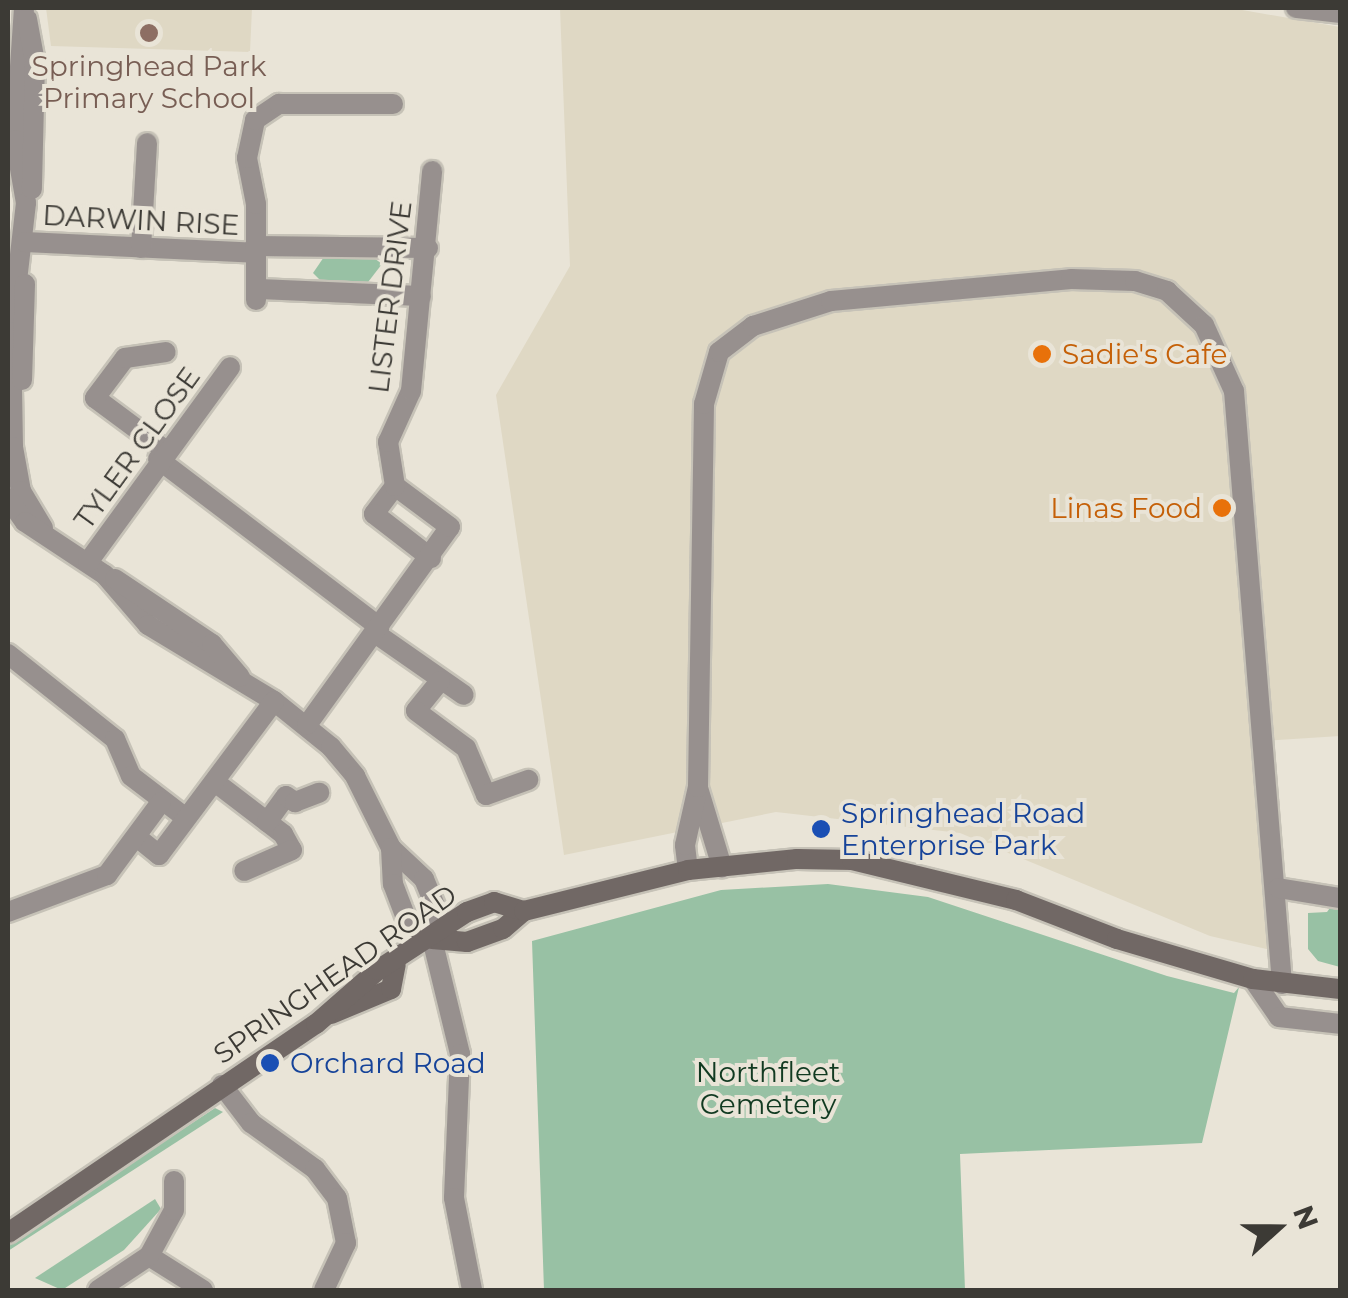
<!DOCTYPE html>
<style>
body{margin:0}
#map{position:relative;width:1348px;height:1298px;overflow:hidden;background:#e9e4d7;font-family:Montserrat,sans-serif}
div>[style]{position:absolute}
[style*='--x']{left:calc(var(--x)*1px);top:calc(var(--y)*1px);width:calc(var(--w)*1px);rotate:calc(var(--a)*1deg)}
.built>*{inset:0;background:#dfd8c4}
.green>*{inset:0;background:#98c1a4}
.roads{filter:drop-shadow(2px 0 #c6c2b7) drop-shadow(-2px 0 #c6c2b7) drop-shadow(0 2px #c6c2b7) drop-shadow(0 -2px #c6c2b7)}
.minor>*{height:20px;margin:-10px;padding:0 10px;transform-origin:10px;border-radius:10px;background:#97908e}
.secondary>*{height:20px;margin:-10px;padding:0 10px;transform-origin:10px;border-radius:10px;background:#716865}
.dots>*{width:28px;height:28px;translate:-50% -50%;box-sizing:border-box;border:5px solid #e9e4d7;border-radius:50%}
span{translate:-50% -50%;white-space:nowrap;text-align:center;line-height:1.15;-webkit-text-stroke:8px #e9e4d7;paint-order:stroke}
.education-label{font-size:28px;color:#785e54}
.street-label{font-size:28px;color:#3c3a35}
.food-label{font-size:28px;color:#c56008}
.left{translate:0 -50%;text-align:left}
.right{translate:-100% -50%;text-align:right}
.transit-label{font-size:28px;color:#164399}
.park-label{font-size:28px;color:#113a21}
.frame{position:absolute;inset:0;border:10px solid #3c3a35;pointer-events:none}
.north{position:absolute;left:1228px;top:1178px;width:100px;height:100px;-webkit-text-stroke:8px #e9e4d7;paint-order:stroke;rotate:69deg;font-size:28px;font-weight:700;line-height:40px;text-align:center;color:#3c3a35}
.north::after{content:'';display:block;margin:auto;width:35px;height:45px;background:#3c3a35;clip-path:polygon(50% 0,100% 100%,50% 72%,0 100%)}
</style>
<div id="map">
<div class="built">
<i style="clip-path:polygon(46px 8px,252px 8px,250px 52px,51px 46px)"></i>
<i style="clip-path:polygon(560px 8px,1231px 8px,1340px 27px,1340px 736px,1263px 741px,1292px 955px,1210px 936px,960px 833px,776px 812px,564px 855px,496px 395px,570px 266px)"></i>
</div>
<div class="green">
<i style="clip-path:polygon(326px 254px,370px 255px,382px 264px,365px 286px,325px 285px,313px 273px)"></i>
<i style="clip-path:polygon(828px 884px,928px 897px,1167px 976px,1234px 993px,1239px 987px,1202px 1143px,960px 1154px,965px 1290px,544px 1290px,532px 941px,721px 890px)"></i>
<i style="clip-path:polygon(1332px 905px,1340px 909px,1340px 967px,1318px 961px,1308px 949px,1308px 913px,1327px 912px)"></i>
<i style="clip-path:polygon(215px 1108px,223px 1112px,8px 1251px,8px 1244px)"></i>
<i style="clip-path:polygon(155px 1199px,161px 1209px,124px 1250px,62px 1290px,35px 1278px)"></i>
</div>
<div class="roads">
<div class="minor">
<i style="--x:24;--y:8;--w:132;--a:93.9"></i>
<i style="--x:15;--y:140;--w:64;--a:80.1"></i>
<i style="--x:26;--y:203;--w:130;--a:96.6"></i>
<i style="--x:11;--y:332;--w:115;--a:89"></i>
<i style="--x:13;--y:447;--w:45;--a:79.7"></i>
<i style="--x:21;--y:491;--w:43;--a:59.3"></i>
<i style="--x:1296;--y:8;--w:44;--a:6.5"></i>
<i style="--x:27;--y:19;--w:44;--a:79.5"></i>
<i style="--x:35;--y:62;--w:127;--a:91.4"></i>
<i style="--x:25;--y:242;--w:230;--a:2.7"></i>
<i style="--x:255;--y:246;--w:173;--a:0.7"></i>
<i style="--x:141;--y:248;--w:105;--a:-86.7"></i>
<i style="--x:258;--y:289;--w:163;--a:2.5"></i>
<i style="--x:256;--y:300;--w:96;--a:-90"></i>
<i style="--x:256;--y:204;--w:47;--a:-101.1"></i>
<i style="--x:247;--y:158;--w:39;--a:-78"></i>
<i style="--x:255;--y:120;--w:29;--a:-34"></i>
<i style="--x:279;--y:104;--w:114;--a:0"></i>
<i style="--x:22;--y:380;--w:96;--a:-88.2"></i>
<i style="--x:165;--y:450;--w:87;--a:-143.4"></i>
<i style="--x:95;--y:398;--w:50;--a:-53.1"></i>
<i style="--x:125;--y:358;--w:41;--a:-8.3"></i>
<i style="--x:158;--y:459;--w:278;--a:37.2"></i>
<i style="--x:395;--y:486;--w:35;--a:127"></i>
<i style="--x:374;--y:514;--w:72;--a:37.7"></i>
<i style="--x:8;--y:498;--w:29;--a:55"></i>
<i style="--x:25;--y:522;--w:96;--a:33.5"></i>
<i style="--x:105;--y:575;--w:66;--a:49.3"></i>
<i style="--x:148;--y:625;--w:147;--a:31.1"></i>
<i style="--x:274;--y:701;--w:73;--a:38.9"></i>
<i style="--x:331;--y:747;--w:38;--a:50"></i>
<i style="--x:355;--y:776;--w:80;--a:63.4"></i>
<i style="--x:391;--y:848;--w:45;--a:43.2"></i>
<i style="--x:424;--y:879;--w:42;--a:67.7"></i>
<i style="--x:440;--y:918;--w:22;--a:111"></i>
<i style="--x:88;--y:562;--w:241;--a:-53.9"></i>
<i style="--x:115;--y:579;--w:117;--a:33.8"></i>
<i style="--x:212;--y:644;--w:43;--a:49.7"></i>
<i style="--x:375;--y:633;--w:108;--a:34.9"></i>
<i style="--x:8;--y:654;--w:137;--a:38.5"></i>
<i style="--x:115;--y:739;--w:40;--a:66.6"></i>
<i style="--x:131;--y:776;--w:69;--a:37.4"></i>
<i style="--x:440;--y:681;--w:38;--a:129"></i>
<i style="--x:416;--y:711;--w:62;--a:36.5"></i>
<i style="--x:466;--y:748;--w:51;--a:66.9"></i>
<i style="--x:486;--y:795;--w:45;--a:-19.7"></i>
<i style="--x:307;--y:725;--w:244;--a:-54.2"></i>
<i style="--x:450;--y:527;--w:69;--a:-143.3"></i>
<i style="--x:395;--y:486;--w:45;--a:-99"></i>
<i style="--x:388;--y:442;--w:56;--a:-65.7"></i>
<i style="--x:411;--y:391;--w:221;--a:-84.5"></i>
<i style="--x:215;--y:782;--w:86;--a:37.4"></i>
<i style="--x:283;--y:834;--w:18;--a:61"></i>
<i style="--x:292;--y:850;--w:52;--a:156.4"></i>
<i style="--x:698;--y:788;--w:83;--a:73.1"></i>
<i style="--x:267;--y:822;--w:32;--a:-54"></i>
<i style="--x:286;--y:796;--w:11;--a:34"></i>
<i style="--x:295;--y:802;--w:26;--a:-21"></i>
<i style="--x:138;--y:838;--w:27;--a:39"></i>
<i style="--x:159;--y:855;--w:192;--a:-53.2"></i>
<i style="--x:391;--y:848;--w:36;--a:87"></i>
<i style="--x:393;--y:884;--w:40;--a:69"></i>
<i style="--x:407;--y:921;--w:31;--a:36"></i>
<i style="--x:688;--y:870;--w:25;--a:-97"></i>
<i style="--x:685;--y:845;--w:59;--a:-77.4"></i>
<i style="--x:698;--y:787;--w:383;--a:-89.1"></i>
<i style="--x:704;--y:404;--w:54;--a:-73.9"></i>
<i style="--x:719;--y:352;--w:43;--a:-37.4"></i>
<i style="--x:753;--y:326;--w:82;--a:-17.8"></i>
<i style="--x:831;--y:301;--w:241;--a:-5.2"></i>
<i style="--x:1071;--y:279;--w:64;--a:1.8"></i>
<i style="--x:1135;--y:281;--w:34;--a:17"></i>
<i style="--x:1167;--y:291;--w:50;--a:42.6"></i>
<i style="--x:1204;--y:325;--w:72;--a:65.6"></i>
<i style="--x:1234;--y:391;--w:595;--a:85.37"></i>
<i style="--x:1278;--y:888;--w:63;--a:9.2"></i>
<i style="--x:8;--y:912;--w:106;--a:-20.5"></i>
<i style="--x:107;--y:875;--w:91;--a:-53.5"></i>
<i style="--x:432;--y:939;--w:118;--a:76.3"></i>
<i style="--x:460;--y:1054;--w:144;--a:92.4"></i>
<i style="--x:454;--y:1198;--w:94;--a:78.9"></i>
<i style="--x:1253;--y:979;--w:46;--a:55.6"></i>
<i style="--x:1279;--y:1017;--w:61;--a:6.5"></i>
<i style="--x:222;--y:1085;--w:48;--a:52.7"></i>
<i style="--x:251;--y:1123;--w:79;--a:35.7"></i>
<i style="--x:315;--y:1169;--w:36;--a:53"></i>
<i style="--x:337;--y:1198;--w:46;--a:78.7"></i>
<i style="--x:346;--y:1243;--w:52;--a:115.1"></i>
<i style="--x:149;--y:1256;--w:64;--a:32.2"></i>
<i style="--x:98;--y:1290;--w:61;--a:-33.7"></i>
<i style="--x:149;--y:1256;--w:52;--a:-61.5"></i>
<i style="--x:174;--y:1210;--w:29;--a:-90"></i>
</div>
<div class="secondary">
<i style="--x:432;--y:939;--w:35;--a:5"></i>
<i style="--x:467;--y:942;--w:38;--a:-20"></i>
<i style="--x:503;--y:929;--w:28;--a:-41"></i>
<i style="--x:331;--y:1014;--w:65;--a:-22.6"></i>
<i style="--x:391;--y:989;--w:25;--a:-79"></i>
<i style="--x:8;--y:1233;--w:372;--a:-34.2"></i>
<i style="--x:316;--y:1024;--w:82;--a:-41.1"></i>
<i style="--x:378;--y:970;--w:106;--a:-33.1"></i>
<i style="--x:467;--y:912;--w:29;--a:-20"></i>
<i style="--x:494;--y:902;--w:31;--a:17"></i>
<i style="--x:524;--y:911;--w:169;--a:-14"></i>
<i style="--x:688;--y:870;--w:110;--a:-5.8"></i>
<i style="--x:797;--y:859;--w:55;--a:1"></i>
<i style="--x:852;--y:860;--w:169;--a:13.7"></i>
<i style="--x:1016;--y:900;--w:108;--a:21.1"></i>
<i style="--x:1117;--y:939;--w:142;--a:16.4"></i>
<i style="--x:1253;--y:979;--w:88;--a:6.6"></i>
</div>
</div>
<div class="dots">
<i style="left:149px;top:33px;background:#8d6e63"></i>
<i style="left:1042px;top:354px;background:#e8710a"></i>
<i style="left:1222px;top:508px;background:#e8710a"></i>
<i style="left:821px;top:829px;background:#1a4fb4"></i>
<i style="left:270px;top:1063px;background:#1a4fb4"></i>
</div>
<div class="education-label">
<span style="left:149px;top:82px">Springhead Park<br>Primary School</span>
</div>
<div class="street-label">
<span style="left:141px;top:220px;rotate:3deg">DARWIN RISE</span>
<span style="left:390px;top:297px;rotate:-83deg">LISTER DRIVE</span>
<span style="left:137px;top:448px;rotate:-54deg">TYLER CLOSE</span>
<span style="left:335px;top:974px;rotate:-35deg">SPRINGHEAD ROAD</span>
</div>
<div class="food-label">
<span class="left" style="left:1062px;top:354px">Sadie's Cafe</span>
<span class="right" style="left:1202px;top:508px">Linas Food</span>
</div>
<div class="transit-label">
<span class="left" style="left:841px;top:829px">Springhead Road<br>Enterprise Park</span>
<span class="left" style="left:290px;top:1063px">Orchard Road</span>
</div>
<div class="park-label">
<span style="left:768px;top:1088px">Northfleet<br>Cemetery</span>
</div>
<div class="frame"></div>
<div class="north">N</div>
</div>
